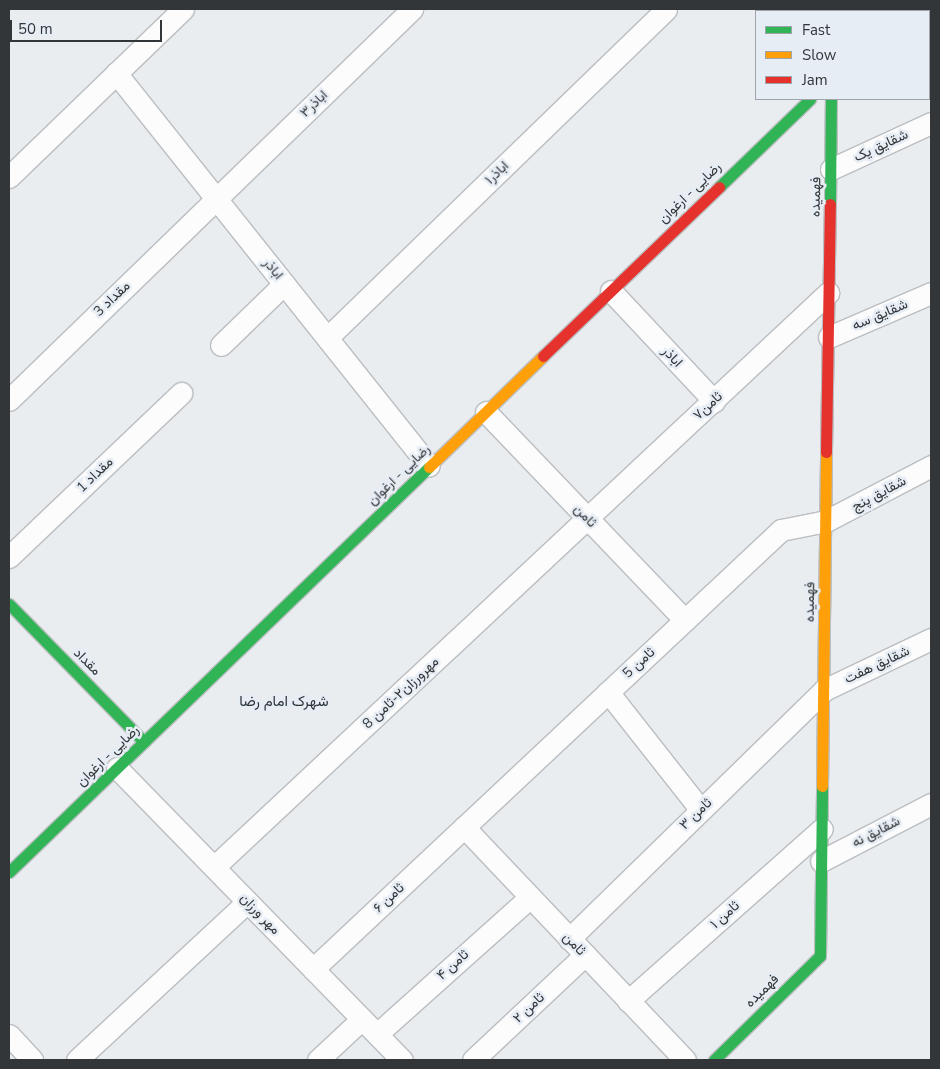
<!DOCTYPE html>
<meta charset="utf-8">
<style>
body{margin:0}
#map{position:relative;width:940px;height:1069px;overflow:hidden;background:#eaedf0;font-family:"Nunito Sans",Vazirmatn,sans-serif}
div>[style]{position:absolute}
[style*='--x']{left:calc(var(--x)*1px);top:calc(var(--y)*1px);width:calc(var(--w)*1px);rotate:calc(var(--a)*1deg)}
.roads{filter:drop-shadow(1px 0 #bbbec1) drop-shadow(-1px 0 #bbbec1) drop-shadow(0 1px #bbbec1) drop-shadow(0 -1px #bbbec1)}
.street>*{height:21px;margin:-10.5px;padding:0 10.5px;transform-origin:10.5px;border-radius:10.5px;background:#fcfcfd}
.fast>*{height:11px;margin:-5.5px;padding:0 5.5px;transform-origin:5.5px;border-radius:5.5px;background:#30b455}
.slow>*{height:11px;margin:-5.5px;padding:0 5.5px;transform-origin:5.5px;border-radius:5.5px;background:#ff9f0a}
.jam>*{height:11px;margin:-5.5px;padding:0 5.5px;transform-origin:5.5px;border-radius:5.5px;background:#e5322d}
span{translate:-50% -50%;white-space:nowrap;text-align:center;line-height:1.15;-webkit-text-stroke:5px #e6edf4;paint-order:stroke}
.street-label{font-size:14px;color:#333639}
.neighbourhood-label{font-size:15px;color:#2e3338}
.frame{position:absolute;inset:0;border:10px solid #333639;pointer-events:none}
.legend{position:absolute;left:755px;top:10px;width:175px;height:90px;box-sizing:border-box;background:#e6edf4;border:1px solid #9ea4a9;margin:0;padding:6px 9px;list-style:none;font-size:15px;color:#333639}
.legend li{display:flex;align-items:center;gap:10px;height:25px}
.legend b{width:25px;border:1px solid #9ea4a9}
.scale{position:absolute;left:10px;top:20px;width:152px;height:22px;box-sizing:border-box;border:2px solid #333639;border-top:0;padding-left:6px;font-size:15px;line-height:18px;white-space:nowrap;color:#333639;-webkit-text-stroke:4px #e6edf4;paint-order:stroke}
</style>
<div id="map">
<div class="roads">
<div class="street">
<i style="--x:116;--y:73;--w:502;--a:51.46"></i>
<i style="--x:831;--y:169;--w:110;--a:-24.7"></i>
<i style="--x:9;--y:177;--w:242;--a:-44"></i>
<i style="--x:611;--y:291;--w:151;--a:46.9"></i>
<i style="--x:829;--y:337;--w:111;--a:-23.3"></i>
<i style="--x:327;--y:338;--w:472;--a:-44.1"></i>
<i style="--x:221;--y:345;--w:88;--a:-44.1"></i>
<i style="--x:9;--y:400;--w:562;--a:-44.13"></i>
<i style="--x:486;--y:412;--w:288;--a:46.3"></i>
<i style="--x:9;--y:557;--w:238;--a:-43.6"></i>
<i style="--x:608;--y:692;--w:150;--a:51.8"></i>
<i style="--x:117;--y:768;--w:408;--a:45.7"></i>
<i style="--x:464;--y:827;--w:321;--a:46.5"></i>
<i style="--x:821;--y:861;--w:124;--a:-27.4"></i>
<i style="--x:214;--y:867;--w:841;--a:-43.07"></i>
<i style="--x:569;--y:939;--w:356;--a:-44.3"></i>
<i style="--x:824;--y:690;--w:119;--a:-25.5"></i>
<i style="--x:313;--y:969;--w:642;--a:-43.17"></i>
<i style="--x:781;--y:530;--w:46;--a:-11.3"></i>
<i style="--x:826;--y:521;--w:119;--a:-27.6"></i>
<i style="--x:628;--y:1001;--w:259;--a:-41.6"></i>
<i style="--x:377;--y:1034;--w:205;--a:-41.8"></i>
<i style="--x:9;--y:1035;--w:34;--a:47"></i>
<i style="--x:77;--y:1060;--w:232;--a:-42.9"></i>
<i style="--x:318;--y:1060;--w:60;--a:-43"></i>
<i style="--x:473;--y:1060;--w:154;--a:-43.2"></i>
</div>
<div class="fast">
<i style="--x:901;--y:11;--w:3;--a:-45"></i>
<i style="--x:719;--y:187;--w:127;--a:-44"></i>
<i style="--x:830;--y:204;--w:105;--a:-89.5"></i>
<i style="--x:9;--y:604;--w:193;--a:45.6"></i>
<i style="--x:9;--y:872;--w:583;--a:-43.96"></i>
<i style="--x:714;--y:1060;--w:148;--a:-44.5"></i>
<i style="--x:820;--y:956;--w:170;--a:-89.3"></i>
</div>
<div class="slow">
<i style="--x:429;--y:467;--w:159;--a:-44.2"></i>
<i style="--x:822;--y:786;--w:334;--a:-89.3"></i>
</div>
<div class="jam">
<i style="--x:543;--y:356;--w:244;--a:-43.8"></i>
<i style="--x:826;--y:452;--w:248;--a:-89.1"></i>
</div>
</div>
<div class="street-label">
<span style="left:314px;top:104px;rotate:-44deg">اباذر۳</span>
<span style="left:881px;top:146px;rotate:-25deg">شقایق یک</span>
<span style="left:497px;top:173px;rotate:-44deg">اباذر۱</span>
<span style="left:690px;top:193px;rotate:-44deg">رضایی - ارغوان</span>
<span style="left:816px;top:197px;rotate:-89deg">فهمیده</span>
<span style="left:273px;top:269px;rotate:51deg">اباذر</span>
<span style="left:112px;top:299px;rotate:-44deg">مقداد 3</span>
<span style="left:880px;top:315px;rotate:-23deg">شقایق سه</span>
<span style="left:672px;top:357px;rotate:47deg">اباذر</span>
<span style="left:708px;top:406px;rotate:-43deg">ثامن۷</span>
<span style="left:95px;top:475px;rotate:-44deg">مقداد 1</span>
<span style="left:399px;top:475px;rotate:-44deg">رضایی - ارغوان</span>
<span style="left:879px;top:494px;rotate:-28deg">شقایق پنج</span>
<span style="left:585px;top:516px;rotate:46deg">ثامن</span>
<span style="left:810px;top:602px;rotate:-89deg">فهمیده</span>
<span style="left:87px;top:662px;rotate:45deg">مقداد</span>
<span style="left:639px;top:663px;rotate:-43deg">ثامن 5</span>
<span style="left:877px;top:665px;rotate:-25deg">شقایق هفت</span>
<span style="left:401px;top:693px;rotate:-43deg">مهرورزان۲-ثامن 8</span>
<span style="left:108px;top:756px;rotate:-44deg">رضایی - ارغوان</span>
<span style="left:696px;top:814px;rotate:-44deg">ثامن ۳</span>
<span style="left:876px;top:832px;rotate:-27deg">شقایق نه</span>
<span style="left:389px;top:898px;rotate:-43deg">ثامن ۶</span>
<span style="left:260px;top:914px;rotate:46deg">مهر ورزان</span>
<span style="left:725px;top:915px;rotate:-42deg">ثامن ۱</span>
<span style="left:574px;top:944px;rotate:46deg">ثامن</span>
<span style="left:453px;top:965px;rotate:-42deg">ثامن ۴</span>
<span style="left:762px;top:991px;rotate:-44deg">فهمیده</span>
<span style="left:529px;top:1008px;rotate:-43deg">ثامن ۲</span>
</div>
<div class="neighbourhood-label">
<span style="left:284px;top:702px">شهرک امام رضا</span>
</div>
<div class="frame"></div>
<ul class="legend">
<li><b style="height:6px;background:#30b455"></b>Fast</li>
<li><b style="height:6px;background:#ff9f0a"></b>Slow</li>
<li><b style="height:6px;background:#e5322d"></b>Jam</li>
</ul>
<div class="scale">50 m</div>
</div>
